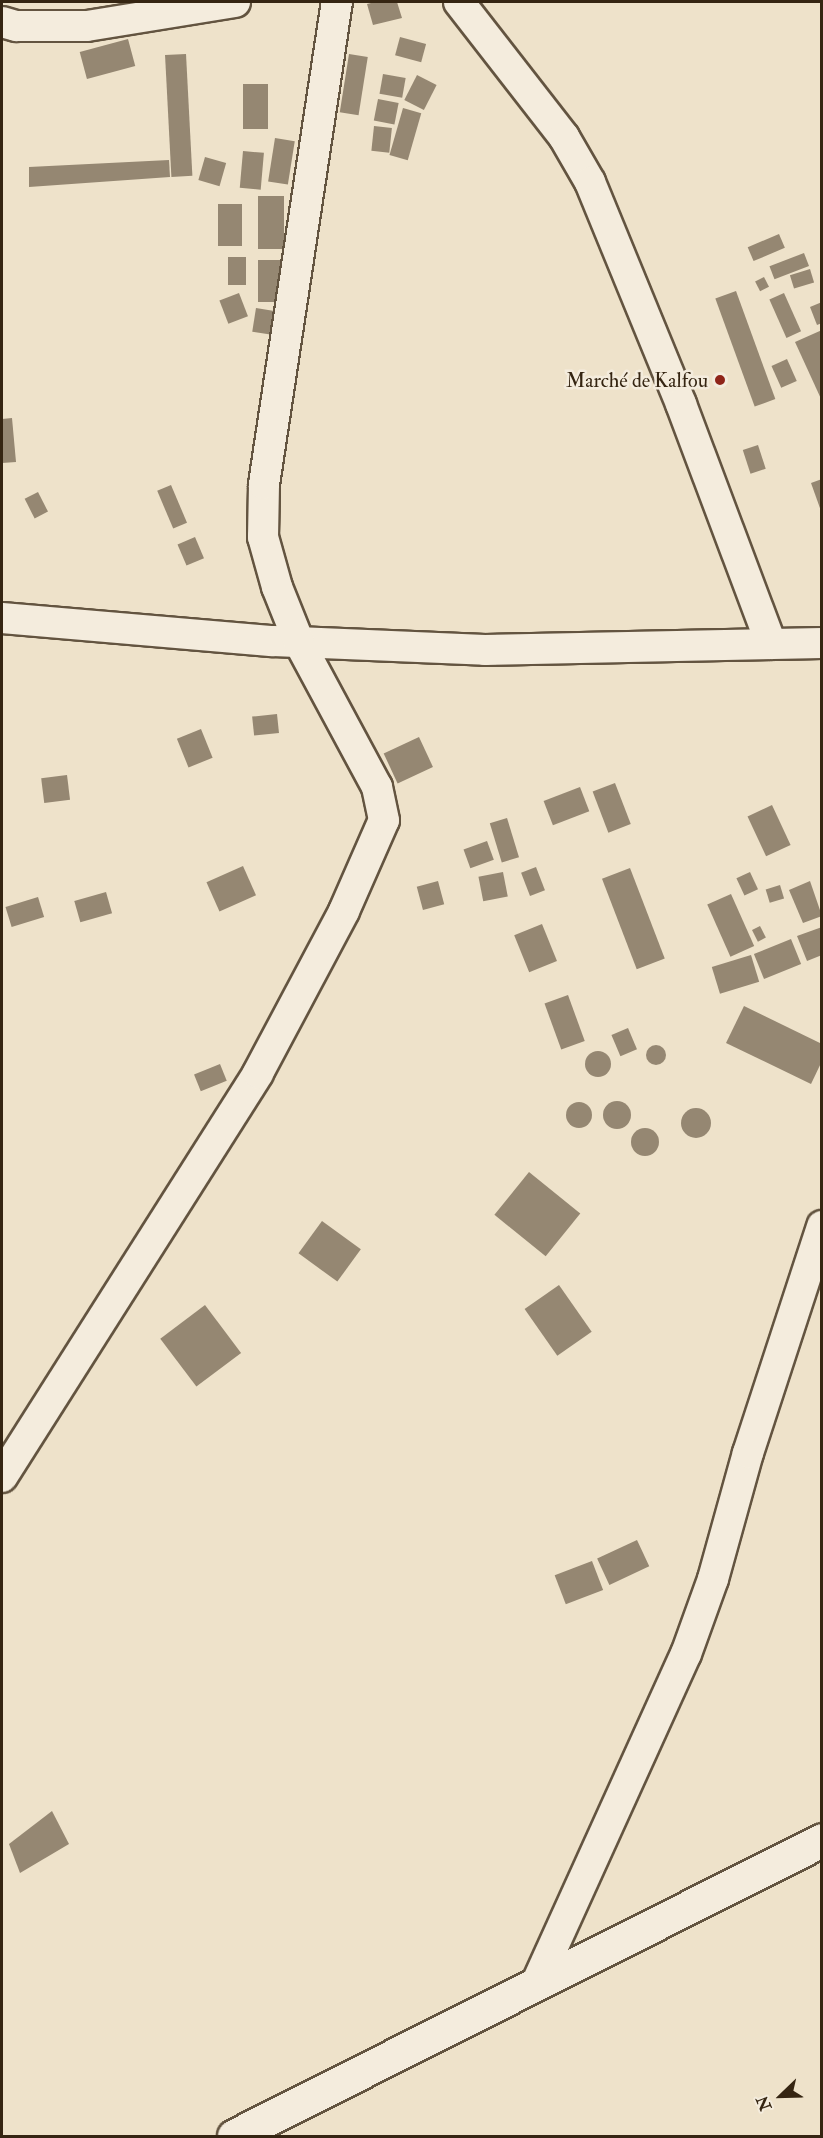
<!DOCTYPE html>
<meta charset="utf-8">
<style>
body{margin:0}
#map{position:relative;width:823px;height:2138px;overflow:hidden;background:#eee2ca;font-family:"IM FELL Double Pica",serif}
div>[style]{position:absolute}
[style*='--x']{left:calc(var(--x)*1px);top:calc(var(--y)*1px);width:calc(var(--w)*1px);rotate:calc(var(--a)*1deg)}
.building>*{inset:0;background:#958772;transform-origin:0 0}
.round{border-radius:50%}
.roads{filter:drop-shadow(2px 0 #635440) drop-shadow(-2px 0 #635440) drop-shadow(0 2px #635440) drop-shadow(0 -2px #635440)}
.minor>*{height:30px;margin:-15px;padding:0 15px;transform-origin:15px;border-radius:15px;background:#f4ecdd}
.secondary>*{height:33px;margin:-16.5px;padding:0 16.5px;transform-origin:16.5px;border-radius:16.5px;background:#f4ecdd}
.dots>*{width:16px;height:16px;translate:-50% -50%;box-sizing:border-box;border:3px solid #f4ecdd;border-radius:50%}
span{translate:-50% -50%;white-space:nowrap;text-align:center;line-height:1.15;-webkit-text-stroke:5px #f4ecdd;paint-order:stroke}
.poi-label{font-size:20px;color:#352512}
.right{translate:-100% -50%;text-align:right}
.frame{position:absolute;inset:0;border:3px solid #352512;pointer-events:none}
.north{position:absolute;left:751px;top:2066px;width:60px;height:60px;-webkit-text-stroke:4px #f4ecdd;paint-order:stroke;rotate:247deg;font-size:16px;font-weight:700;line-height:24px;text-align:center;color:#352512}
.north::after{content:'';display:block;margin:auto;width:21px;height:27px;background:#352512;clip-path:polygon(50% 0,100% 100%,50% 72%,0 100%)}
</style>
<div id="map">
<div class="building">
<i style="clip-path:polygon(375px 2px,397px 2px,402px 18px,373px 25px,367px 4px)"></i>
<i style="left:400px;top:37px;width:27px;height:19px;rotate:15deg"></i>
<i style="left:128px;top:39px;width:28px;height:50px;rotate:75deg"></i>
<i style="left:186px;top:54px;width:122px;height:21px;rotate:87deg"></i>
<i style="left:349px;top:54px;width:19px;height:59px;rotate:9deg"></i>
<i style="left:383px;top:74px;width:23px;height:20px;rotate:10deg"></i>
<i style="left:417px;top:75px;width:22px;height:28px;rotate:27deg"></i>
<i style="left:243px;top:84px;width:25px;height:45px"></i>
<i style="left:378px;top:99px;width:21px;height:22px;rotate:11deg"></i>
<i style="left:403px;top:108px;width:19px;height:49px;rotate:16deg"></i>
<i style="left:374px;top:126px;width:18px;height:25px;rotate:6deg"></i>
<i style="left:275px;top:138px;width:20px;height:44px;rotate:9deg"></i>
<i style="left:243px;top:151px;width:21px;height:37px;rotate:5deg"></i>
<i style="left:205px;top:157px;width:22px;height:24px;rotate:16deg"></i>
<i style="clip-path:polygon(169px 160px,170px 177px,29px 187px,29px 167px)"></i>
<i style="left:258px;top:196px;width:26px;height:53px"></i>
<i style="left:218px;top:204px;width:24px;height:42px"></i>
<i style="left:779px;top:234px;width:15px;height:34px;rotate:67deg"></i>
<i style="left:804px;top:253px;width:14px;height:37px;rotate:69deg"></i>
<i style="left:228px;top:257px;width:18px;height:28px"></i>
<i style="left:258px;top:260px;width:23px;height:42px"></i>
<i style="left:810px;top:269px;width:14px;height:21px;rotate:73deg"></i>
<i style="left:764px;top:277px;width:11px;height:10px;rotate:63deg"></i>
<i style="left:736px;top:291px;width:115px;height:22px;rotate:70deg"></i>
<i style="left:239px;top:293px;width:25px;height:21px;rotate:69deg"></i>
<i style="left:784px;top:293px;width:42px;height:16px;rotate:66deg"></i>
<i style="clip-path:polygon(822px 302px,822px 323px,817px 325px,810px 307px)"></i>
<i style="left:256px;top:308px;width:20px;height:24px;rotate:9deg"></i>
<i style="clip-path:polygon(822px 330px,822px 401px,795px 342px)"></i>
<i style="left:787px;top:359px;width:24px;height:17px;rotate:66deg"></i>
<i style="clip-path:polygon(12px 418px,16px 462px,2px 463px,2px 419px)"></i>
<i style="left:758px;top:445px;width:25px;height:16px;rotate:72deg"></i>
<i style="clip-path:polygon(822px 479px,822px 511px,821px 511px,811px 483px)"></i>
<i style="left:171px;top:485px;width:41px;height:15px;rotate:67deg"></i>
<i style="left:38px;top:492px;width:22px;height:15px;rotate:63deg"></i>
<i style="left:195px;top:537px;width:23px;height:19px;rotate:67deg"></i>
<i style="left:277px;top:714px;width:19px;height:25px;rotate:84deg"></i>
<i style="left:201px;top:729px;width:31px;height:26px;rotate:68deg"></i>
<i style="left:419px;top:737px;width:33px;height:39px;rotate:65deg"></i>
<i style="left:67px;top:775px;width:25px;height:26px;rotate:83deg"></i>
<i style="left:615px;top:783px;width:44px;height:24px;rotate:69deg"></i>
<i style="left:580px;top:787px;width:26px;height:39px;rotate:69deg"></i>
<i style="left:772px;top:805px;width:44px;height:27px;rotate:65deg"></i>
<i style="left:507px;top:818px;width:41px;height:18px;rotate:73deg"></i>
<i style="left:487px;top:841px;width:20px;height:25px;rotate:70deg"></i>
<i style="left:243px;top:866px;width:32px;height:40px;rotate:66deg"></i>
<i style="left:536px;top:867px;width:25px;height:16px;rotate:69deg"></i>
<i style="left:630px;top:868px;width:97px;height:30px;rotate:69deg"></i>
<i style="left:503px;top:872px;width:25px;height:25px;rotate:79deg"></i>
<i style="left:750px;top:872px;width:19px;height:15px;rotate:65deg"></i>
<i style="left:438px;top:881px;width:24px;height:22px;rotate:75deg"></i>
<i style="clip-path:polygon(810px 881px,822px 916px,803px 923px,789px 890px)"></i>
<i style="left:780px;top:885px;width:14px;height:15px;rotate:73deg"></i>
<i style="left:106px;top:892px;width:22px;height:33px;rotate:74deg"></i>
<i style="left:731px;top:894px;width:57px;height:26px;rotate:66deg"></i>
<i style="left:38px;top:897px;width:21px;height:34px;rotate:73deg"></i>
<i style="left:542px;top:924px;width:40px;height:30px;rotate:68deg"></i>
<i style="left:760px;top:926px;width:13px;height:9px;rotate:63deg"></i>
<i style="clip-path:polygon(822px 927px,822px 955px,807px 961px,797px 936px)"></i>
<i style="left:791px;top:939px;width:27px;height:40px;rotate:68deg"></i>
<i style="left:751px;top:955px;width:28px;height:41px;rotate:73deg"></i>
<i style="left:568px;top:995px;width:49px;height:25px;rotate:70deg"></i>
<i style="clip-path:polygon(744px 1006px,822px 1044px,822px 1061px,811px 1084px,726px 1043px)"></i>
<i style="left:628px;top:1028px;width:23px;height:18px;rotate:67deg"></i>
<i class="round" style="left:646px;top:1045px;width:20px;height:20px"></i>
<i class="round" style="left:585px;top:1051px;width:26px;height:26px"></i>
<i style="left:220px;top:1064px;width:18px;height:28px;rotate:68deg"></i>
<i class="round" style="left:603px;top:1101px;width:28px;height:28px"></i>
<i class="round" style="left:566px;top:1102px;width:26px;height:26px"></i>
<i class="round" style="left:681px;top:1108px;width:30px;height:30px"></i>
<i class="round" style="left:631px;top:1128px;width:28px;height:28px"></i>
<i style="left:529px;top:1172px;width:66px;height:55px;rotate:39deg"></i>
<i style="left:322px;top:1221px;width:48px;height:40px;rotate:36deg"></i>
<i style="left:559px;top:1285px;width:57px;height:42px;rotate:55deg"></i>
<i style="left:205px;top:1305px;width:60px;height:56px;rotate:53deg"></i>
<i style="left:637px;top:1540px;width:29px;height:44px;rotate:65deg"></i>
<i style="left:592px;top:1561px;width:31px;height:40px;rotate:69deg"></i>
<i style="clip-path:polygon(52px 1811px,69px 1844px,20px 1873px,9px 1844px)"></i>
</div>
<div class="roads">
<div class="minor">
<i style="--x:459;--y:2;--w:171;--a:52.1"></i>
<i style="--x:564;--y:137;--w:52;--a:60"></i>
<i style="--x:590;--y:182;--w:240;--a:67.7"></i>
<i style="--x:681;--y:404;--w:256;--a:69.4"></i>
<i style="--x:2;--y:22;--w:15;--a:16"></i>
<i style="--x:16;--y:26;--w:71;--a:0"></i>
<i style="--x:87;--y:26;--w:150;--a:-9.2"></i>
<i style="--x:2;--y:618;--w:272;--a:4.9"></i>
<i style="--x:273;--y:641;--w:212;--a:2.4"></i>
<i style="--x:485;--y:650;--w:337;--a:-1.2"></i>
<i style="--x:2;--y:1477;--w:478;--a:-57.6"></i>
<i style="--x:258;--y:1073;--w:183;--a:-62"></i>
<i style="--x:344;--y:911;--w:99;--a:-66.3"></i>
<i style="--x:384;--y:820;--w:34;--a:-102"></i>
<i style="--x:377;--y:787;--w:165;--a:-118.3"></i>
<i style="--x:299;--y:642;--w:59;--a:-111.8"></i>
<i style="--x:277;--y:587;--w:52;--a:-105.6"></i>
<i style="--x:263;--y:537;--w:53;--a:-88.9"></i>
<i style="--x:264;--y:484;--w:487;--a:-81.4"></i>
<i style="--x:537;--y:1982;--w:360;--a:-65.6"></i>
<i style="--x:686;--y:1654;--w:80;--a:-70.2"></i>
<i style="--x:713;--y:1579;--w:131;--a:-74.5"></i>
<i style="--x:748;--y:1453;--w:239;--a:-71.9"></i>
</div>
<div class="secondary">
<i style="--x:234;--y:2136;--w:658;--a:-26.72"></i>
</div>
</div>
<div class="dots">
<i style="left:720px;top:380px;background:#8f2418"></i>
</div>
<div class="poi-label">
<span class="right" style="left:708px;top:380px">Marché de Kalfou</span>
</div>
<div class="frame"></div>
<div class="north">N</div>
</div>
